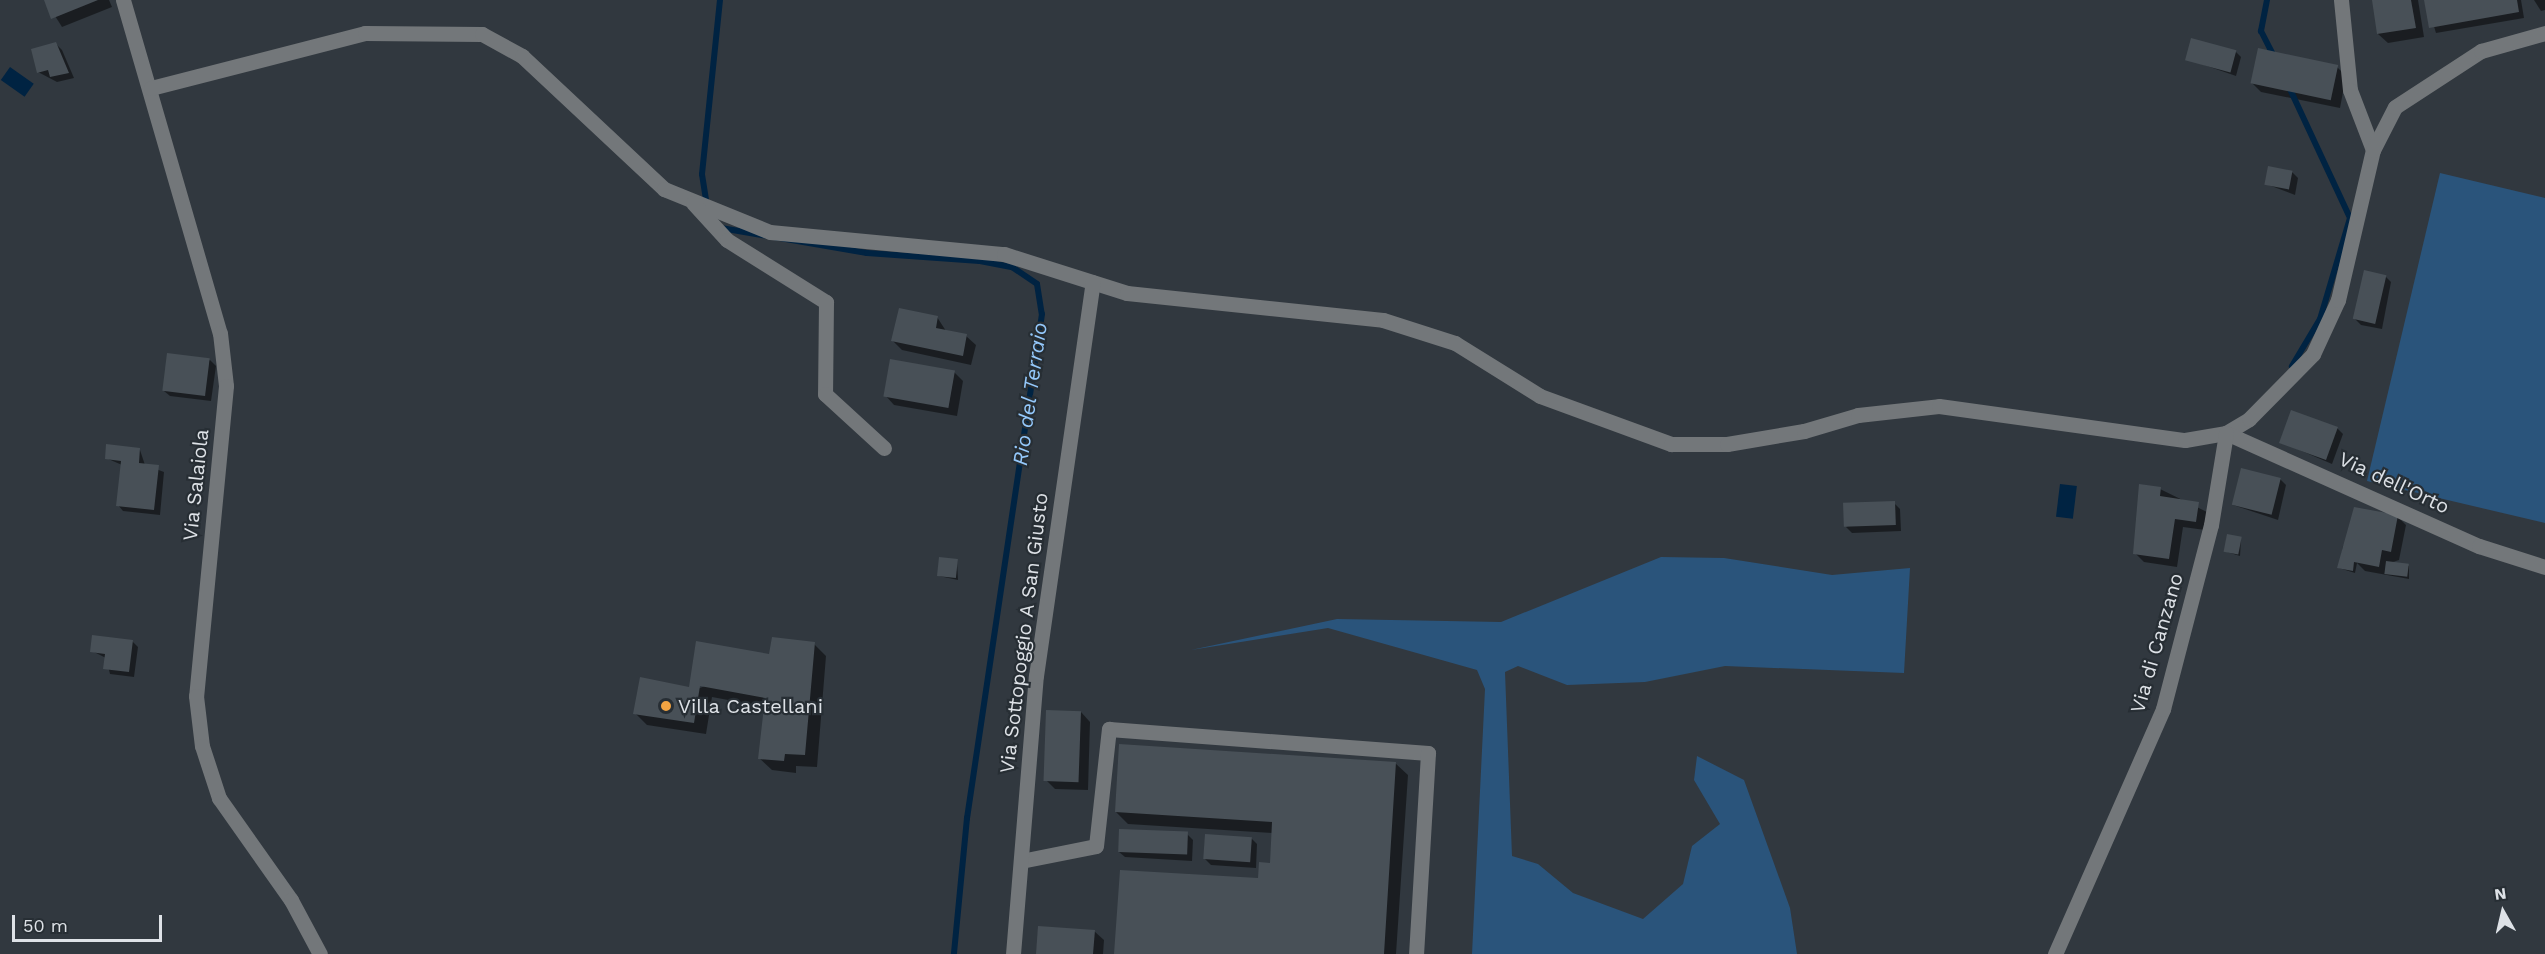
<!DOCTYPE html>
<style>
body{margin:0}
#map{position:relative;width:2545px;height:954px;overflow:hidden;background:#31383f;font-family:"Work Sans",sans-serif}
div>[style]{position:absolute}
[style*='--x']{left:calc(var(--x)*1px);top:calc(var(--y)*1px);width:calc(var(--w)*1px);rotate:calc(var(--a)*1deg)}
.green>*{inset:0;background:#2a547b}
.water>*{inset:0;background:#002342;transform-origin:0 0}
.shadow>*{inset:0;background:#0007}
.stream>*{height:6px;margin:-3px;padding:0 3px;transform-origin:3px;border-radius:3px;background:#002342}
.building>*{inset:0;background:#485057;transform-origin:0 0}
.minor>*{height:15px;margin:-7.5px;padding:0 7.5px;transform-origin:7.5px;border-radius:7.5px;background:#73777a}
.dots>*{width:16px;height:16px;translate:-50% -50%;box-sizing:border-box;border:3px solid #272e34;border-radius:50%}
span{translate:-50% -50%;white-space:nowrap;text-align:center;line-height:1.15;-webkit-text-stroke:4.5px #272e34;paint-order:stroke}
.street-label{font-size:20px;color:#dee2e7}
.poi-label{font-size:20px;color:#dee2e7}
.left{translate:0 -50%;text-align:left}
.water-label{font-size:21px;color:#94c8fb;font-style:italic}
.north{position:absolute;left:2473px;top:882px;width:60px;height:60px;-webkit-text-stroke:4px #272e34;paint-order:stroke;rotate:352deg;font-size:16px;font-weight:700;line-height:24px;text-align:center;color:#dee2e7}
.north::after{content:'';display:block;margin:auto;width:21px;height:27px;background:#dee2e7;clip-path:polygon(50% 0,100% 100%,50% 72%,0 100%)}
.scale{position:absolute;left:12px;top:915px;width:150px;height:27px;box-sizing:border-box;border:3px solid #dee2e7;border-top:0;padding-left:8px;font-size:18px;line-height:21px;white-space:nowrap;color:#dee2e7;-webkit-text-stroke:4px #272e34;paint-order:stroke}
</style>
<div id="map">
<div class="green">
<i style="clip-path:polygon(2440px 173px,2545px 198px,2545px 523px,2367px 481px)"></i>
<i style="clip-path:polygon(1661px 557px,1724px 558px,1832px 575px,1910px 568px,1904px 673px,1725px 666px,1645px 682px,1567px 685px,1518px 666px,1505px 672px,1512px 856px,1538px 864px,1573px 893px,1643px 919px,1683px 884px,1692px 846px,1720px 824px,1694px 780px,1697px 756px,1744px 780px,1790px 908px,1797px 954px,1472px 954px,1485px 689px,1477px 670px,1328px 628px,1191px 650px,1337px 619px,1501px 622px)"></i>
</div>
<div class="water">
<i style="left:10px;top:67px;width:29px;height:16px;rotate:35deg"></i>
<i style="left:2060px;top:484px;width:17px;height:33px;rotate:7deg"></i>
</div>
<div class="shadow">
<i style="clip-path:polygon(45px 0,109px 0,112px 7px,62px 27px)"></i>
<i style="clip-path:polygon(2373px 0,2418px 0,2424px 37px,2388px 43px,2378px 34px)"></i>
<i style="clip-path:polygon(2426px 0,2521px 0,2524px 18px,2436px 33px)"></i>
<i style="clip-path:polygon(2534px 0,2545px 0,2545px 10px,2541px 11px)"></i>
<i style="clip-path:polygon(56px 44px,62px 50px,74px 78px,57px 82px,38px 72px)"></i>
<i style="clip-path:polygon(2235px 51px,2241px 57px,2236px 76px,2187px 59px)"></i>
<i style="clip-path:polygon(2337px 67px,2346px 76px,2340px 108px,2261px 92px,2252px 83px)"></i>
<i style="clip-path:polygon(2292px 172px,2298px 178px,2295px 195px,2266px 184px)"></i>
<i style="clip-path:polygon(2385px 276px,2391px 282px,2382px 329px,2361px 325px,2355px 319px)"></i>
<i style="clip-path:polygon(937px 317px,946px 331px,966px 336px,976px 345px,971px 365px,902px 350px,893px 341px)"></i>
<i style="clip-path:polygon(210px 360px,216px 366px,211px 401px,170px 396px,164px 391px)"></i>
<i style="clip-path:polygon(954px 372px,963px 381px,957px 416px,894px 405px,885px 395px)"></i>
<i style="clip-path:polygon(2337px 428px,2343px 434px,2332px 464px,2281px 442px)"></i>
<i style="clip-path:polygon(140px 450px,145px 465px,164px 472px,160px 515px,123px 511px,118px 505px,122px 465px,106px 458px)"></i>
<i style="clip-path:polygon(2280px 479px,2286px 485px,2278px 520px,2233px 505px)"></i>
<i style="clip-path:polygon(2160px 489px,2207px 512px,2205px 530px,2183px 527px,2177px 567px,2144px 562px,2135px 553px)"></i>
<i style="clip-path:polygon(1894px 503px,1900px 509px,1901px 531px,1852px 533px,1846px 527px)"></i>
<i style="clip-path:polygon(2397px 516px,2406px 525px,2399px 560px,2390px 563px,2409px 566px,2409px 579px,2365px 571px,2357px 563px,2355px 573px,2339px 568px,2343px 546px)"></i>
<i style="clip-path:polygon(2241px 539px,2240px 556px,2224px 551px)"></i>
<i style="clip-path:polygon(957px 560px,958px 580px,939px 576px)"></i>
<i style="clip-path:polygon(132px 641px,138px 647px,134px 677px,110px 674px,106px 658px,92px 651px)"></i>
<i style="clip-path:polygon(814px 644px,826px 656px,817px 767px,796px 766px,796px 773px,772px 770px,759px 758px,765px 707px,712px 697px,706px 734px,647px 725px,635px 713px)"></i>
<i style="clip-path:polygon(1081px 712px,1090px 722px,1088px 790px,1055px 789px,1046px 780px)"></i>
<i style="clip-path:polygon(1395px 763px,1408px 775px,1396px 954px,1116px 954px,1259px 880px,1271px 865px,1273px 833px,1128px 824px,1116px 812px)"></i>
<i style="clip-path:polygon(1187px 834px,1193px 840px,1192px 861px,1125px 857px,1119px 852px)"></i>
<i style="clip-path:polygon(1251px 838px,1257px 844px,1256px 868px,1211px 865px,1205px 859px)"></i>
<i style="clip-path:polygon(1094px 931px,1104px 940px,1103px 954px,1038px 954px)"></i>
</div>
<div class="stream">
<i style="--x:2267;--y:0;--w:32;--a:101"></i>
<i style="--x:2261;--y:31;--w:28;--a:63"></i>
<i style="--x:2289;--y:87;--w:145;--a:65"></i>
<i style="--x:2350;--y:218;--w:105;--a:106.5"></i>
<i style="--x:2320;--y:319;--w:55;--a:120.8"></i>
<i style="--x:707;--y:206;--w:32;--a:-99"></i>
<i style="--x:702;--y:174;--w:175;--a:-84.1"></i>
<i style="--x:721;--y:228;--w:148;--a:9.7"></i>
<i style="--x:867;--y:253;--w:113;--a:4"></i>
<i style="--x:980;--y:261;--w:33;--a:11"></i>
<i style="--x:1012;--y:267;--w:30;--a:34"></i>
<i style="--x:1037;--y:284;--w:30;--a:81"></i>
<i style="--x:1042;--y:314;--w:510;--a:98.46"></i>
<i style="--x:967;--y:818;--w:137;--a:95.5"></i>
</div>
<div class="building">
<i style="clip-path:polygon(44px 0,98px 0,51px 19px)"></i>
<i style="clip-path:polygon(2372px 0,2411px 0,2416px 28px,2377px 34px)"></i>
<i style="clip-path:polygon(2424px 0,2517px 0,2519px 12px,2429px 28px)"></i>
<i style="left:2191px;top:38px;width:47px;height:23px;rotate:15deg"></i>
<i style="clip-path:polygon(56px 42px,69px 73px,50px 77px,48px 70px,37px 73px,31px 49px)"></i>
<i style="left:2258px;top:48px;width:82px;height:36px;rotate:12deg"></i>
<i style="left:2268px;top:166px;width:25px;height:19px;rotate:11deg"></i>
<i style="left:2364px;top:270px;width:23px;height:50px;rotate:13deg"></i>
<i style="clip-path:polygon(899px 308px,938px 316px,936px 328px,967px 334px,963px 356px,891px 341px)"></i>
<i style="left:167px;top:353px;width:43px;height:38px;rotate:7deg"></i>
<i style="left:890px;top:359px;width:66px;height:38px;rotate:10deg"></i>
<i style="left:2291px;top:410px;width:50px;height:35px;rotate:20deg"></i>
<i style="clip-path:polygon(106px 444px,140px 448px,139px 463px,159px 465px,154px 510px,116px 506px,121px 461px,105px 459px)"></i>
<i style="left:2241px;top:468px;width:41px;height:38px;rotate:14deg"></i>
<i style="clip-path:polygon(2139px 484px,2161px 487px,2160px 496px,2199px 502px,2196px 522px,2175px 519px,2169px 559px,2133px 554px)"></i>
<i style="left:1895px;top:501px;width:24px;height:52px;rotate:88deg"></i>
<i style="clip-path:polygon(2354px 507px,2398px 515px,2391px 552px,2382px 550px,2379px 567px,2354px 562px,2353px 571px,2337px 568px)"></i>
<i style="left:2227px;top:534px;width:15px;height:18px;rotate:11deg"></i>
<i style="left:939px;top:557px;width:19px;height:19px;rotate:6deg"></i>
<i style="left:2386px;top:561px;width:23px;height:13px;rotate:7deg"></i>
<i style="clip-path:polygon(92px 635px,133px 640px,129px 672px,103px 669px,105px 654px,90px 652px)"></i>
<i style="clip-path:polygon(772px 637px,815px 642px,805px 755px,785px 754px,784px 761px,758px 759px,765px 698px,700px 686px,694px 723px,633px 714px,640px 677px,689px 687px,696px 641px,769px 654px)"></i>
<i style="left:1046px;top:710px;width:35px;height:71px;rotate:2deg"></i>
<i style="clip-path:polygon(1119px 744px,1396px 762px,1384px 954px,1114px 954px,1120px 870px,1258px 878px,1259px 862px,1270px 863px,1272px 822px,1115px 812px)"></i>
<i style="left:1119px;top:829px;width:69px;height:23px;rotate:2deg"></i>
<i style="left:1205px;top:834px;width:47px;height:25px;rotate:4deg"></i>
<i style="clip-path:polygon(1038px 926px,1095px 930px,1093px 954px,1036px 954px)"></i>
</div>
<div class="minor">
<i style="--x:123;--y:0;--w:347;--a:73.8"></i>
<i style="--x:220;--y:333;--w:53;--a:83.5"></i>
<i style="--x:226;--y:386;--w:311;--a:95.5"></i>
<i style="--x:196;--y:696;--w:50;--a:83.2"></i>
<i style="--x:202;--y:746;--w:55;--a:71.9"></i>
<i style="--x:219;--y:798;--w:125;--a:54.8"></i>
<i style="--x:291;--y:900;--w:61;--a:61.8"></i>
<i style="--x:2341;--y:0;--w:90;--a:84.3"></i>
<i style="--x:2350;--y:90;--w:64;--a:69"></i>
<i style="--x:151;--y:88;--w:221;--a:-14.4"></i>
<i style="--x:365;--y:33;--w:117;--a:0.5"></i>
<i style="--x:482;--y:34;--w:46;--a:28.8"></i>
<i style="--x:522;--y:56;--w:195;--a:43.1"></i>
<i style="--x:664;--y:189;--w:114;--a:22.1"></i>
<i style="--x:770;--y:232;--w:235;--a:5.4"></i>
<i style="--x:1004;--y:254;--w:129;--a:17.6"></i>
<i style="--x:1127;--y:293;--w:257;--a:6"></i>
<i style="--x:1383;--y:320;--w:76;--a:17.7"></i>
<i style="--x:1455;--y:343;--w:100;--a:31.9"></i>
<i style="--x:1540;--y:396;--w:140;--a:20.1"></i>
<i style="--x:1671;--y:444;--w:56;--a:0"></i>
<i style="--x:1727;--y:444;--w:78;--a:-9.6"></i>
<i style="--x:1804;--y:431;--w:56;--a:-16.5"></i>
<i style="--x:1858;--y:415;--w:81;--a:-6.3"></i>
<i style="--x:1939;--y:406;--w:248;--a:7.9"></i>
<i style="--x:2185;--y:440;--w:42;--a:-9.7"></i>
<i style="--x:2226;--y:433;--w:27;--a:-31"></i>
<i style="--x:2249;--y:419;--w:91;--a:-45.4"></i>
<i style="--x:2313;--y:354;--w:60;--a:-65.2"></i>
<i style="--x:2338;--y:300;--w:154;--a:-76.9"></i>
<i style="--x:2373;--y:150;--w:48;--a:-62.9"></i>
<i style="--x:2395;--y:107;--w:103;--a:-33.1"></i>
<i style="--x:2481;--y:51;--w:66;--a:-15.7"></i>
<i style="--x:693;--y:203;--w:50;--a:47.4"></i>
<i style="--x:727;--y:240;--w:117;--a:32.1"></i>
<i style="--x:826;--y:302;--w:92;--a:90.6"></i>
<i style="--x:825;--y:394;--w:80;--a:42.5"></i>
<i style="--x:2226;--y:433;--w:277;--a:24.1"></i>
<i style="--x:2479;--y:546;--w:69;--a:17.7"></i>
<i style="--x:1021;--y:861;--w:76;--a:-11.3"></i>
<i style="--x:1096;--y:846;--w:118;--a:-83.7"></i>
<i style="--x:1109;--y:729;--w:320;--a:4.3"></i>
<i style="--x:1428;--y:753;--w:201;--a:93.4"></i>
<i style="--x:1013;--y:954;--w:279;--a:-85.3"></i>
<i style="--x:1036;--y:676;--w:398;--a:-81.8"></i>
<i style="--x:2055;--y:954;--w:268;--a:-66.2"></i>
<i style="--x:2163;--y:709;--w:190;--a:-75.4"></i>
<i style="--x:2211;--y:525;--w:93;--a:-80.7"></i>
</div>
<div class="dots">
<i style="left:666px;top:706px;background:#f3a442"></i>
</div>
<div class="street-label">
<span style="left:2394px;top:483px;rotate:25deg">Via dell'Orto</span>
<span style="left:196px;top:485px;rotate:-84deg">Via Salaiola</span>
<span style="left:1024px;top:633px;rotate:-83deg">Via Sottopoggio A San Giusto</span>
<span style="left:2157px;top:643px;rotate:-74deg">Via di Canzano</span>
</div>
<div class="poi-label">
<span class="left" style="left:678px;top:706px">Villa Castellani</span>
</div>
<div class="water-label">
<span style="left:1030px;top:394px;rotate:-82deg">Rio del Terraio</span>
</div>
<div class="north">N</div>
<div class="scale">50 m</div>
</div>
